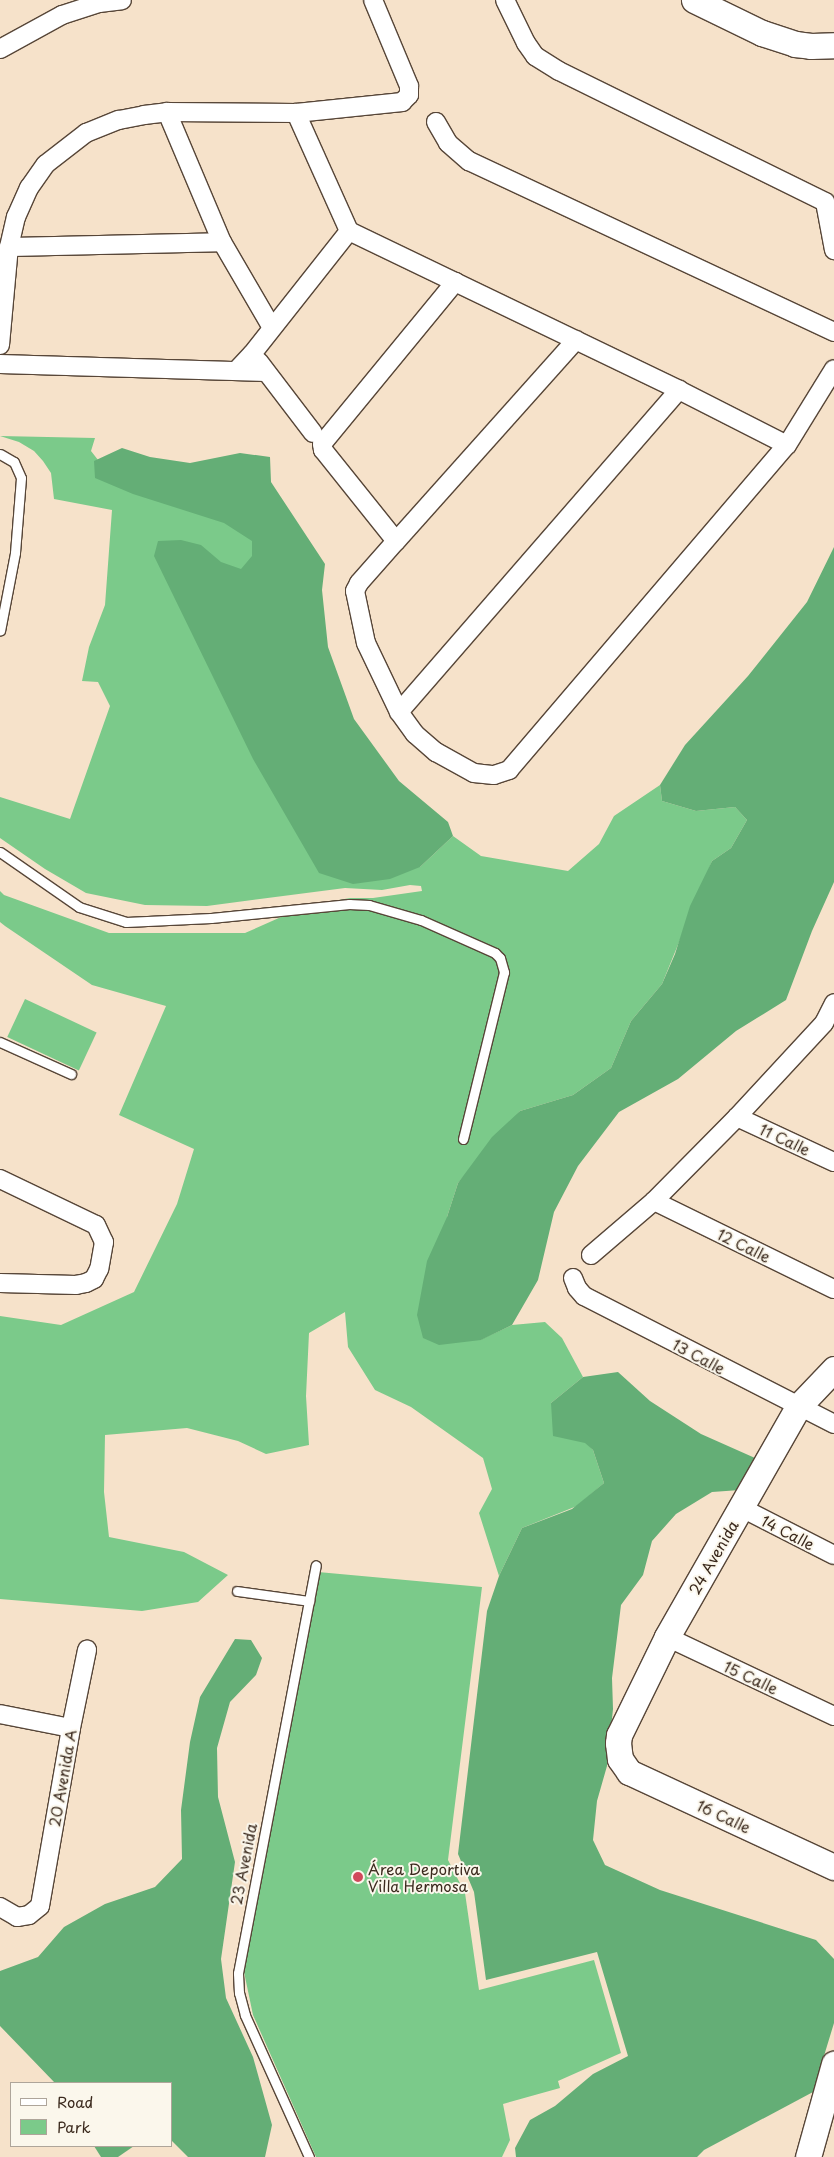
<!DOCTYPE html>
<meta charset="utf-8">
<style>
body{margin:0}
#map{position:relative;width:834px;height:2157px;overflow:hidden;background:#f6e2ca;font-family:"Playpen Sans",sans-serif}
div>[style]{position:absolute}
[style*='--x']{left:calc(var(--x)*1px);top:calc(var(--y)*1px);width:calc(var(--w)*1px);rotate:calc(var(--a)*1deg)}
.green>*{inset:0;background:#7bca8a;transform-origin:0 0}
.forest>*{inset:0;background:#64ae76}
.roads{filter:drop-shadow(1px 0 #574638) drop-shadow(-1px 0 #574638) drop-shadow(0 1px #574638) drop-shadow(0 -1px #574638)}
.service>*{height:9px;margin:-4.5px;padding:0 4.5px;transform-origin:4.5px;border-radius:4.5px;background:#fff}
.minor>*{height:18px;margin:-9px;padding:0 9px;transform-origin:9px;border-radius:9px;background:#fff}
.secondary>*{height:25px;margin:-12.5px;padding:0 12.5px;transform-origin:12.5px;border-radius:12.5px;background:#fff}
.dots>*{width:14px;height:14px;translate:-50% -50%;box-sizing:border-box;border:2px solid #fbf7ec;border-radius:50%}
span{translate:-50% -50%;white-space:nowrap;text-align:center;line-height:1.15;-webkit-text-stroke:4px #fbf7ec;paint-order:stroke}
.street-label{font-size:15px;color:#3b2a1e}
.poi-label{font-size:15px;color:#3b2a1e}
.left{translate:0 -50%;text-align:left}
.legend{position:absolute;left:10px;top:2082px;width:162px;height:65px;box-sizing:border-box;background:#fbf7ec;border:1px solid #aea59a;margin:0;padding:6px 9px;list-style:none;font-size:15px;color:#3b2a1e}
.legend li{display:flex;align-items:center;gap:10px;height:25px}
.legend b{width:25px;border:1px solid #aea59a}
</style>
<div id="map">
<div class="green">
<i style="clip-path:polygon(0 436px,95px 438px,91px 451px,102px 465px,258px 536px,420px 867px,453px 836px,481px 856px,568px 871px,599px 844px,614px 816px,660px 785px,662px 801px,696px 811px,735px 807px,747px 820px,731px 848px,712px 861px,662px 984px,631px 1021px,611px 1068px,573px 1095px,520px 1111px,458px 1183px,447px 1217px,480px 1340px,512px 1325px,545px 1322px,562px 1338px,583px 1377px,551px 1403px,593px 1450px,604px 1483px,577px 1506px,522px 1528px,499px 1576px,479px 1513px,492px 1489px,483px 1458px,411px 1407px,375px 1390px,348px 1347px,345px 1312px,309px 1333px,306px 1396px,309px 1445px,266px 1454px,238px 1441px,187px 1428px,105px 1435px,104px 1492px,109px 1537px,184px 1552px,228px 1575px,198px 1602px,142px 1611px,0 1599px,0 1316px,61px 1325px,134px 1292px,177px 1204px,194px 1149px,119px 1115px,166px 1006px,92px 985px,5px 926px,0 922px,0 891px,4px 895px,109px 933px,245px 933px,306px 906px,350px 898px,373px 898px,422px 891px,421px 886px,410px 885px,382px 890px,345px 888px,207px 906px,145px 905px,86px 893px,45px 869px,0 838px,0 797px,70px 819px,110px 706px,98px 682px,82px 681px,89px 647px,105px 605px,112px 510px,54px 499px,51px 473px,43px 461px,34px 451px,19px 442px)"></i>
<i style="left:25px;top:999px;width:79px;height:42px;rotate:25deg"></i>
<i style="clip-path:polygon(318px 1572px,482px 1587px,448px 1860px,465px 1893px,479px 1990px,594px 1960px,621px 2053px,558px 2081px,560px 2088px,503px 2104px,510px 2140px,502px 2157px,316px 2157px,253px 2015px,244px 1972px,249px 1930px)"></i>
</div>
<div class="forest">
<i style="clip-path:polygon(122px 448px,150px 457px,190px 463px,240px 453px,270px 457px,271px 482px,325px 564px,322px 590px,328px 647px,354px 719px,399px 781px,448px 822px,453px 836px,420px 867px,390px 879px,353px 884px,319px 873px,253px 759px,154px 556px,158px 541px,181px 540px,201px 545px,221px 562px,241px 569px,252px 556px,252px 541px,224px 523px,133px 494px,95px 478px,94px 461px)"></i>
<i style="clip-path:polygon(834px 547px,834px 882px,812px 931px,786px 1000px,736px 1031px,678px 1079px,619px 1112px,578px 1166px,554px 1212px,538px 1280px,512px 1325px,481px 1340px,439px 1345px,423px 1338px,417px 1315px,427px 1261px,447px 1217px,458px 1183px,492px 1137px,520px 1111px,573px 1095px,611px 1068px,631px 1021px,662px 984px,675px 954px,690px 906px,712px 861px,731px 848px,747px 820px,735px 807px,696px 811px,662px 801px,660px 785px,685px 745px,748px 676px,807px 602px)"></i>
<i style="clip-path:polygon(618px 1372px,650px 1401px,701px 1434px,755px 1458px,740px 1490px,712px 1492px,676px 1514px,652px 1541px,643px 1575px,621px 1605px,612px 1678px,613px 1709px,607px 1766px,597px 1801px,593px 1840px,605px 1865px,660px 1890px,816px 1940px,834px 1959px,834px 2023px,813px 2092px,704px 2150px,697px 2157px,516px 2157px,515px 2148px,530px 2120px,555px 2106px,593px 2074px,628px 2056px,597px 1952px,486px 1980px,474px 1892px,458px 1854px,487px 1611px,499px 1576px,522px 1528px,572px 1509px,604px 1483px,593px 1450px,585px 1443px,553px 1436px,551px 1403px,583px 1377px)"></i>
<i style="clip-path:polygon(235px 1639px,251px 1640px,262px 1658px,256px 1675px,230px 1702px,217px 1748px,218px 1797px,235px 1862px,221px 1959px,226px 1998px,253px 2057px,272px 2125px,265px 2157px,188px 2157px,171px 2140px,171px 2083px,55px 2083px,0 2026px,0 1971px,38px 1957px,64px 1927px,105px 1904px,155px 1887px,182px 1859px,181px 1810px,190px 1742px,200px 1697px)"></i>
<i style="clip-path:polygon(94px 2146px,134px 2146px,118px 2157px,101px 2157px)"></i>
</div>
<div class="roads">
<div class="service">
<i style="--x:0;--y:454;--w:16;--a:30"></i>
<i style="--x:14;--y:462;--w:17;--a:66"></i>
<i style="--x:21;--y:478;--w:75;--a:94.6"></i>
<i style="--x:15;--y:553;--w:79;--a:100.9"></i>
<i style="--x:0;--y:852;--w:96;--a:34.8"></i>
<i style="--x:79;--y:907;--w:49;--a:17.7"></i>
<i style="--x:126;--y:922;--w:85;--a:-2.7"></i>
<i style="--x:211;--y:918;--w:139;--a:-5.8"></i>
<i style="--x:349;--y:904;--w:20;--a:3"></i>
<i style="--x:369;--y:905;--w:54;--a:16.1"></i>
<i style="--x:421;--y:920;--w:81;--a:24"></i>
<i style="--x:495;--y:953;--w:7;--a:45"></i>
<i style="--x:500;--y:958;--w:15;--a:74"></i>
<i style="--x:504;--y:972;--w:172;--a:103.8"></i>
<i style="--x:0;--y:1042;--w:78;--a:24.3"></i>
<i style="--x:237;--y:1591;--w:73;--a:7.9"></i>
<i style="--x:309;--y:2157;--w:156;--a:-114.3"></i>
<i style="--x:245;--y:2015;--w:23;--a:-105"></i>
<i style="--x:239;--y:1993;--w:20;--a:-93"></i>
<i style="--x:238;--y:1973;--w:415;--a:-79.2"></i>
</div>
<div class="minor">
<i style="--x:505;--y:0;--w:48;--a:64"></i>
<i style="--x:526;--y:43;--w:16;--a:55"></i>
<i style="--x:535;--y:56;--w:28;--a:32"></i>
<i style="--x:559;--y:71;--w:297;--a:26.2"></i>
<i style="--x:0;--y:49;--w:71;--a:-28.7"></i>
<i style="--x:62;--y:15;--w:39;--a:-18"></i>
<i style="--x:99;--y:3;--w:23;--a:-7"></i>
<i style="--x:167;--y:112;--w:141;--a:67.1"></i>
<i style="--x:222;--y:242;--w:99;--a:59.8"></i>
<i style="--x:296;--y:113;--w:129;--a:65.8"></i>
<i style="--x:349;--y:231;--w:366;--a:25.7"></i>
<i style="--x:679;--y:390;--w:121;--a:27"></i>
<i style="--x:436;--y:122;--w:24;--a:60"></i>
<i style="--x:448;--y:143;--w:28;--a:41"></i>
<i style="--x:469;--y:161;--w:403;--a:25.1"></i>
<i style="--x:825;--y:202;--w:49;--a:79.4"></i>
<i style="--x:9;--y:247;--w:213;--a:-1.3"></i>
<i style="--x:576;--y:340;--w:270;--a:131.8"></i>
<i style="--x:396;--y:541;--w:56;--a:131.4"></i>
<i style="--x:359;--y:583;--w:9;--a:117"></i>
<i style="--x:355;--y:591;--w:53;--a:78.1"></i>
<i style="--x:366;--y:643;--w:76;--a:64.4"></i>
<i style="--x:399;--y:712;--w:27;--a:54"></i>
<i style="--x:415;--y:734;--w:28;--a:41"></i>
<i style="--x:436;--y:752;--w:43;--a:28.9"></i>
<i style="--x:474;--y:773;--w:20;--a:6"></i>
<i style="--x:494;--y:775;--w:16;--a:-18"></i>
<i style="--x:509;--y:770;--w:428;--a:-49.5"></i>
<i style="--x:787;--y:445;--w:89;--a:-58.3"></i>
<i style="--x:0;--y:345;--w:98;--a:-84.8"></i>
<i style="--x:9;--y:247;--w:31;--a:-77"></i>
<i style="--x:16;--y:217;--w:32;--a:-66"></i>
<i style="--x:29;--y:188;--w:29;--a:-55"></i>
<i style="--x:46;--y:164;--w:51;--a:-37.8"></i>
<i style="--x:86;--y:133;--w:35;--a:-22"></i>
<i style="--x:119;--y:120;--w:25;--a:-11"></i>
<i style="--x:144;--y:115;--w:23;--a:-7"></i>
<i style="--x:167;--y:112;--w:129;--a:0.4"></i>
<i style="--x:296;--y:113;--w:107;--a:-5.9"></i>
<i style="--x:402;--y:102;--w:10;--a:-45"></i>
<i style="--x:409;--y:95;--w:9;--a:-90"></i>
<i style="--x:409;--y:86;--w:93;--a:-112.7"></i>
<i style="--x:259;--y:362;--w:89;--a:52.7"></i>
<i style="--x:0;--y:364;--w:266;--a:1.7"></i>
<i style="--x:237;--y:370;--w:22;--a:-47"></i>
<i style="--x:252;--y:354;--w:157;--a:-51.7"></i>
<i style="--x:396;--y:541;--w:117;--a:-128.7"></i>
<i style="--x:323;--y:450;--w:6;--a:-99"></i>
<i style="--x:322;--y:444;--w:210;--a:-50.6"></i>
<i style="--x:399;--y:712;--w:427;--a:-49"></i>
<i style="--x:737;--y:1117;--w:107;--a:24.9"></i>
<i style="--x:0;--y:1179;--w:106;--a:25.6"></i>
<i style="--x:96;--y:1225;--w:19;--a:65"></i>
<i style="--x:104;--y:1242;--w:27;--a:100"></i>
<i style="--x:99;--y:1269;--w:11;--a:117"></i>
<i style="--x:94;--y:1279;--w:9;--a:153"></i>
<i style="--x:86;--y:1283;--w:10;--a:169"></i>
<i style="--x:76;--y:1285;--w:76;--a:-178.5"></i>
<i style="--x:654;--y:1201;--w:200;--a:26.1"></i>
<i style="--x:591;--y:1255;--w:83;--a:-40.6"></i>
<i style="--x:654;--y:1201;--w:118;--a:-45.3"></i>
<i style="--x:737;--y:1117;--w:128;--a:-47.2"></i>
<i style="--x:824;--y:1023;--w:22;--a:-63"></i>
<i style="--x:573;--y:1278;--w:11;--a:68"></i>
<i style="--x:577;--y:1288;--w:11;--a:49"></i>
<i style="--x:584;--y:1296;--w:281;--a:27.1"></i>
<i style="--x:742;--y:1508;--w:103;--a:27.1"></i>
<i style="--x:667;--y:1637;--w:185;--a:25.3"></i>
<i style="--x:0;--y:1714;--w:72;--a:11.2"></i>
<i style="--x:0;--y:1907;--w:20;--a:30"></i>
<i style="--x:17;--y:1917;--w:12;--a:-9"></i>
<i style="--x:29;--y:1915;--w:14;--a:-39"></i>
<i style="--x:40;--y:1906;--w:181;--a:-80.1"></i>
<i style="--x:71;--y:1728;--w:80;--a:-78.4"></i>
</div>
<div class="secondary">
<i style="--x:694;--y:0;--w:76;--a:25.9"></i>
<i style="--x:762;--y:33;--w:35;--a:18"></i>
<i style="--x:795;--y:44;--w:16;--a:7"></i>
<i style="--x:811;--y:46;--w:23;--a:-2"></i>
<i style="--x:834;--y:1369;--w:52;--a:133.5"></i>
<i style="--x:798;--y:1407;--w:265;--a:119.7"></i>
<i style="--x:667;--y:1637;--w:109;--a:116.1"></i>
<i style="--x:619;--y:1735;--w:8;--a:97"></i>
<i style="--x:618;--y:1743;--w:16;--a:83"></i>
<i style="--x:620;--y:1759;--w:16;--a:55"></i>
<i style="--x:629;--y:1772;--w:226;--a:24.9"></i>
<i style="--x:808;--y:2157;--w:97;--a:-74.4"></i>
</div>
</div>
<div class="dots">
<i style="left:358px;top:1877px;background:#d1495b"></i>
</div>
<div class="street-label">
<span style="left:785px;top:1139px;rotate:25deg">11 Calle</span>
<span style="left:744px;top:1245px;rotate:26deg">12 Calle</span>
<span style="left:699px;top:1356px;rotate:28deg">13 Calle</span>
<span style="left:788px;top:1532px;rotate:27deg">14 Calle</span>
<span style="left:713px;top:1557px;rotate:-60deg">24 Avenida</span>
<span style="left:751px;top:1677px;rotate:25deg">15 Calle</span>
<span style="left:62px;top:1778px;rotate:-80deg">20 Avenida A</span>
<span style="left:724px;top:1816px;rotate:25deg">16 Calle</span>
<span style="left:243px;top:1864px;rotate:-79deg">23 Avenida</span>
</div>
<div class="poi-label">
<span class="left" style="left:368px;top:1877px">Área Deportiva<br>Villa Hermosa</span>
</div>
<ul class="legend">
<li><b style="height:6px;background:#fff"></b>Road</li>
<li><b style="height:14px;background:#7bca8a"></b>Park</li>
</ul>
</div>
